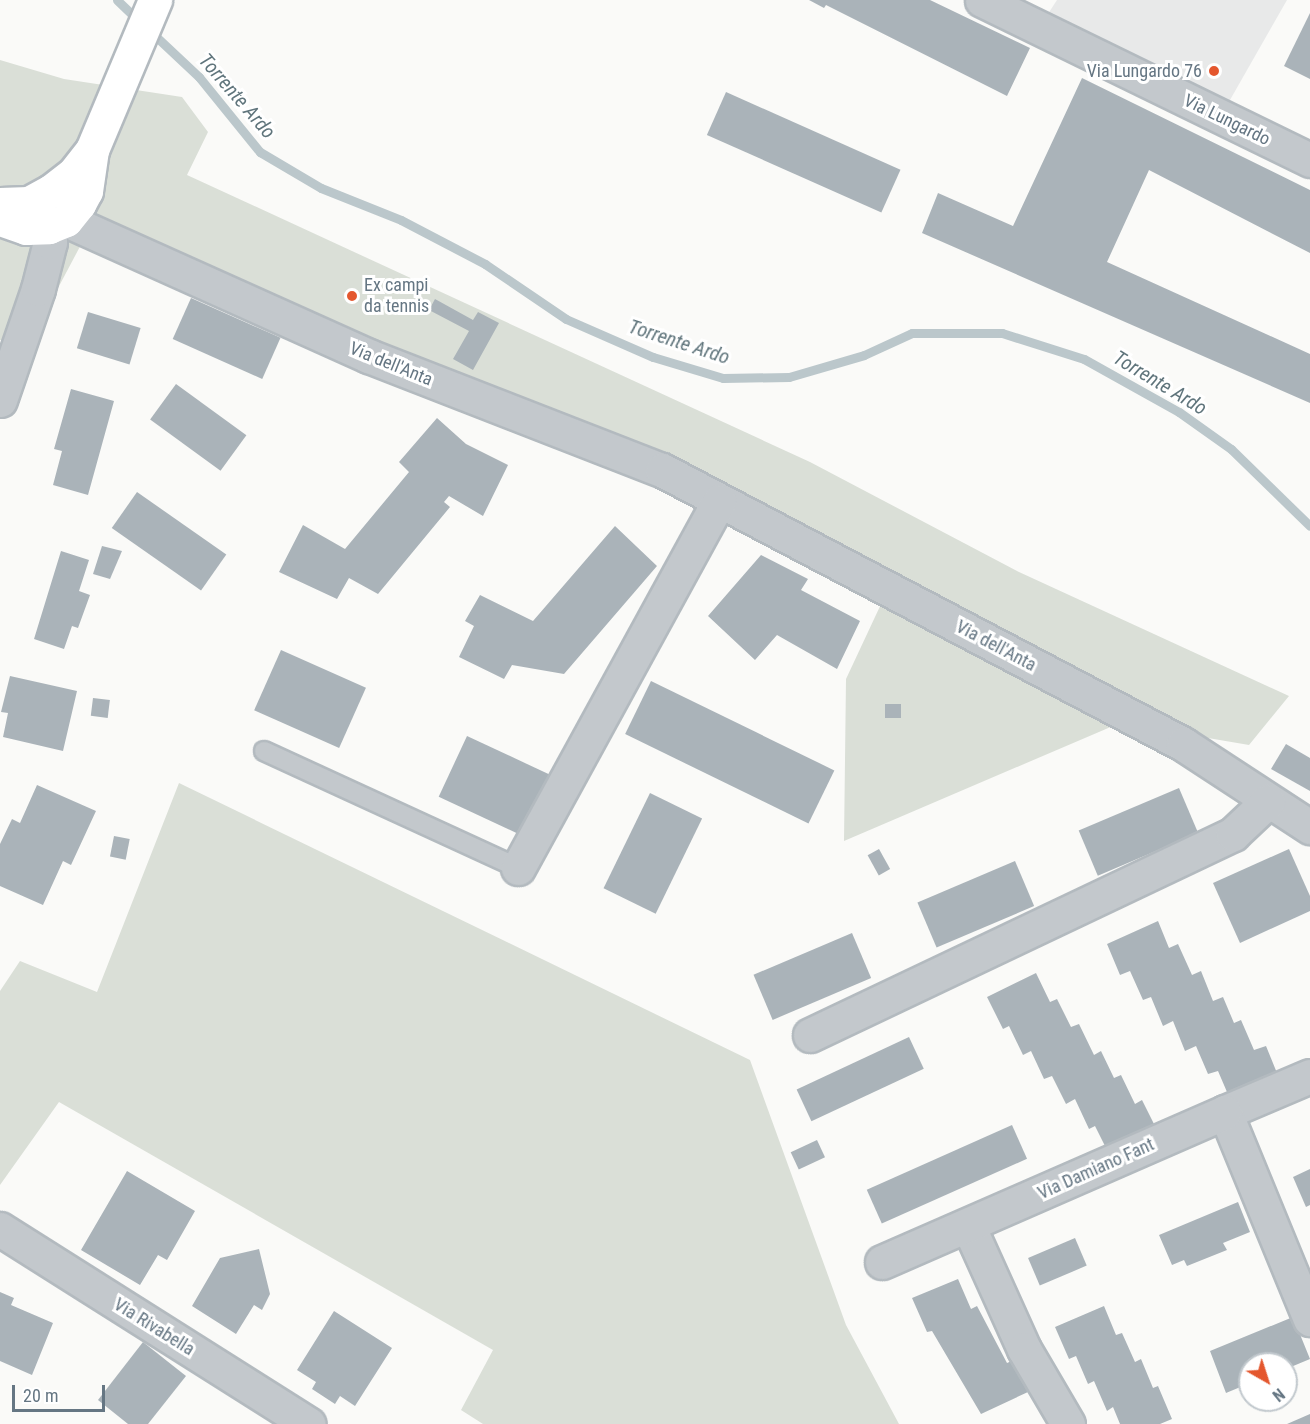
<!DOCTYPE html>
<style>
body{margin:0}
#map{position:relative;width:1310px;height:1424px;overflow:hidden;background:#fafaf8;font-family:"Roboto Condensed",sans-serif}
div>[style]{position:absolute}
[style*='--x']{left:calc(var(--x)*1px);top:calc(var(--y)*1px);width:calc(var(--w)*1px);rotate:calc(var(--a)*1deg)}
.built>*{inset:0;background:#e8e9e9}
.green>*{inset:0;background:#dadfd7}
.stream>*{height:9px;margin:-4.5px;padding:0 4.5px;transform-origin:4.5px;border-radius:4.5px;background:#bbc7cb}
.building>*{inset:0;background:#aab3b9;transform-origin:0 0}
.roads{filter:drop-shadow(2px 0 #b3babf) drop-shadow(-2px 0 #b3babf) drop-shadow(0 2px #b3babf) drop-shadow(0 -2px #b3babf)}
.service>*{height:18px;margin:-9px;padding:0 9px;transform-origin:9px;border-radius:9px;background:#c3c8cc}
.minor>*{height:33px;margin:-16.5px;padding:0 16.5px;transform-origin:16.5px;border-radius:16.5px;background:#c3c8cc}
.tertiary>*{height:33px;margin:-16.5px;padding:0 16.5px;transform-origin:16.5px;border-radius:16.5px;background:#c3c8cc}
.secondary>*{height:33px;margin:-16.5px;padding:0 16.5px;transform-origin:16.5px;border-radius:16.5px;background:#fff}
.dots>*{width:16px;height:16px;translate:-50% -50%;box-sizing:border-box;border:3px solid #fff;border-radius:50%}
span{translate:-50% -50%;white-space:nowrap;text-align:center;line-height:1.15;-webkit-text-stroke:6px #fff;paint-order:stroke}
.poi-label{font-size:18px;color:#657683}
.right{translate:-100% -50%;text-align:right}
.left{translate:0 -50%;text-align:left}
.street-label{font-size:18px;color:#657683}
.water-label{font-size:20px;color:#60757c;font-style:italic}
.north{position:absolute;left:1238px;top:1352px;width:60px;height:60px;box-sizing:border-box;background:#fff;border:2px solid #c1c8cd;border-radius:50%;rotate:141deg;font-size:16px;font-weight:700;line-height:24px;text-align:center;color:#657683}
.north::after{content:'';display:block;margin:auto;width:21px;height:27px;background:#e4572e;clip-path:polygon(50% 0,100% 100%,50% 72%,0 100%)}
.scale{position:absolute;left:12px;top:1385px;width:93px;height:27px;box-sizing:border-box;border:3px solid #657683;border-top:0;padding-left:8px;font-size:18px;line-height:21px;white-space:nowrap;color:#657683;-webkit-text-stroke:4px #fff;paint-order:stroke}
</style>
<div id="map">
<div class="built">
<i style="clip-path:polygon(1057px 0,1287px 0,1222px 114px,1044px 20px)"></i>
</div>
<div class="green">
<i style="clip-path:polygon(0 60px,64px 79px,182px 97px,208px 132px,187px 175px,810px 462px,1019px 572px,1289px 696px,1249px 745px,1120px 723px,844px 841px,846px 679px,882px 602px,672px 487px,93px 222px,31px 339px,0 340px)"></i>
<i style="clip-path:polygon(179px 783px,750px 1060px,846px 1325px,899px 1424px,483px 1424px,461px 1410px,493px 1350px,59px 1102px,0 1185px,0 991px,20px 961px,97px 992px)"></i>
</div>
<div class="stream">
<i style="--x:117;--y:0;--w:30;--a:44"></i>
<i style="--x:149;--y:30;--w:69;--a:43.2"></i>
<i style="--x:199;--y:77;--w:97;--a:50.9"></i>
<i style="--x:260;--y:152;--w:71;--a:30.5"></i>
<i style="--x:321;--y:188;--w:86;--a:21.8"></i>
<i style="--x:401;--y:220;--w:95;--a:27.6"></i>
<i style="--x:485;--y:264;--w:98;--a:34.2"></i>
<i style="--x:566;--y:319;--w:95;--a:23.6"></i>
<i style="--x:653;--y:357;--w:73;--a:16.7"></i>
<i style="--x:723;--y:378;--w:66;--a:-0.9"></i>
<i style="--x:789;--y:377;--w:78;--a:-16.3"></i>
<i style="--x:864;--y:355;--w:53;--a:-24.6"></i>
<i style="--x:912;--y:333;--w:90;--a:0"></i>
<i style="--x:1002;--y:333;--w:86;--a:17.6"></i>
<i style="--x:1084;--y:359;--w:109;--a:29.2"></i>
<i style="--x:1179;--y:412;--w:64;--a:35.4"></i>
<i style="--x:1231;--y:449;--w:110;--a:44.3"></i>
</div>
<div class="building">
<i style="clip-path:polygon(809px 0,930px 0,1030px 48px,1007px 96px,826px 5px,824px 8px)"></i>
<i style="clip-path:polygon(1310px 13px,1310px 79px,1284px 66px)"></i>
<i style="clip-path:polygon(1082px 78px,1310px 190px,1310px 253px,1149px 170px,1107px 262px,1310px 354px,1310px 403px,922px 233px,938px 193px,1013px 226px)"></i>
<i style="left:726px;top:92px;width:191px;height:47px;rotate:24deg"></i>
<i style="left:191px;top:298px;width:98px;height:45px;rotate:24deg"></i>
<i style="clip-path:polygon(435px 299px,473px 320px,478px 312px,499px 323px,473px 370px,453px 359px,469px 331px,429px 310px)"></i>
<i style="left:88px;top:312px;width:55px;height:38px;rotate:17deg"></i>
<i style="left:176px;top:384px;width:87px;height:44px;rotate:36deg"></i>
<i style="clip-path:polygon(71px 389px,114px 401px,88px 495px,53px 485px,62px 451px,54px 449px)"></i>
<i style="clip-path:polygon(437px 418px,466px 444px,508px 465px,483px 516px,449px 496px,444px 502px,450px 507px,378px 594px,349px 578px,337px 599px,279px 572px,303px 525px,345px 549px,409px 472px,399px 462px)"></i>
<i style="left:137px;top:492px;width:109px;height:44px;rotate:35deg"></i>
<i style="clip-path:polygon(615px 526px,657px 566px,564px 674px,512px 665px,504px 679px,459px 657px,474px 626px,465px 621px,480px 595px,533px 621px)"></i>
<i style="clip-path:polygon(102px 546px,122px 551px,110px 579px,93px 574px)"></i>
<i style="clip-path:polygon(61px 551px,89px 560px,79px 591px,90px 595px,78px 628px,72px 626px,64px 649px,34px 639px)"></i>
<i style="clip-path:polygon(761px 555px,808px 579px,801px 590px,860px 621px,837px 669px,777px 635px,755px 660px,708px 616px)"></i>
<i style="left:281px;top:650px;width:93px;height:66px;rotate:24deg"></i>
<i style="clip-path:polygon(10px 676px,77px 691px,63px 751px,3px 737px,8px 713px,1px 712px)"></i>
<i style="left:651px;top:681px;width:204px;height:59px;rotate:26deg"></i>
<i style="left:93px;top:698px;width:17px;height:18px;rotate:7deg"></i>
<i style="left:885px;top:704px;width:16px;height:14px"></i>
<i style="left:467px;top:736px;width:94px;height:67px;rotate:25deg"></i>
<i style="clip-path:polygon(1286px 744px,1310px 758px,1310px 791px,1271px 769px)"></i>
<i style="clip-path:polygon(37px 785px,96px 811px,71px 865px,63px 861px,43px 905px,0 886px,0 844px,12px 819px,20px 823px)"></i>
<i style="left:1179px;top:788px;width:49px;height:109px;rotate:67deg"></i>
<i style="left:650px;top:793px;width:58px;height:106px;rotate:26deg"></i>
<i style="left:114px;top:836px;width:16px;height:21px;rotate:11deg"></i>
<i style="left:879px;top:849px;width:23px;height:13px;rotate:61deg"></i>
<i style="clip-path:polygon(1289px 849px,1310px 896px,1310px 911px,1240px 943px,1213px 883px)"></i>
<i style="left:1015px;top:861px;width:49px;height:106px;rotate:67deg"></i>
<i style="clip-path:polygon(1158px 921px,1169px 948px,1178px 944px,1192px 975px,1201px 971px,1213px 1001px,1223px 997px,1234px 1023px,1241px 1020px,1254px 1050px,1266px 1046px,1279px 1078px,1230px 1099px,1218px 1071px,1208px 1074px,1196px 1046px,1185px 1051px,1173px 1021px,1163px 1026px,1151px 997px,1143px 1000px,1130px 971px,1120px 975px,1107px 944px)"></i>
<i style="left:852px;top:933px;width:49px;height:107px;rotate:67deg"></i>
<i style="clip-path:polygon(1036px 973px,1050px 1002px,1057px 999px,1071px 1027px,1079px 1024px,1094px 1055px,1101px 1051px,1114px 1078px,1121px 1075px,1135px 1104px,1142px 1100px,1158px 1132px,1110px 1156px,1095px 1126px,1089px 1129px,1075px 1099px,1066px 1104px,1052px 1076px,1044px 1079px,1031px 1051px,1023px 1055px,1009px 1026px,1003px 1029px,987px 997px)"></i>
<i style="left:909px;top:1037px;width:35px;height:124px;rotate:65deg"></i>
<i style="left:1012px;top:1125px;width:37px;height:159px;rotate:66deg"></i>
<i style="left:817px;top:1140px;width:19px;height:29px;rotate:65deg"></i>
<i style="clip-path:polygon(1310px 1169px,1310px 1205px,1306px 1207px,1293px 1177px)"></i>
<i style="clip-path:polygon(127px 1171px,195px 1211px,167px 1260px,158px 1255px,140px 1285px,81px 1250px)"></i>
<i style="clip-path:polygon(1238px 1202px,1250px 1232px,1223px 1243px,1227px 1250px,1187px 1266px,1184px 1260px,1172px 1265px,1159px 1235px)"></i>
<i style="left:1075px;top:1238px;width:30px;height:51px;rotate:67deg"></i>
<i style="clip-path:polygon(259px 1249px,270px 1294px,262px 1310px,254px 1305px,236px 1334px,192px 1306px,220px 1258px)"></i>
<i style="clip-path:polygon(958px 1279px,971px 1309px,977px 1306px,1007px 1363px,1014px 1360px,1028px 1392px,981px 1414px,932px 1331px,927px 1332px,912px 1298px)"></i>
<i style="clip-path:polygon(0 1292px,14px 1298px,11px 1305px,53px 1323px,32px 1375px,0 1361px)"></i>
<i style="clip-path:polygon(1104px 1306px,1116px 1335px,1122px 1333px,1135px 1362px,1141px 1359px,1153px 1388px,1158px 1386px,1172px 1419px,1160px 1424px,1120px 1424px,1113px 1407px,1107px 1411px,1094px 1381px,1088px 1384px,1076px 1356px,1069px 1359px,1055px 1327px)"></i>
<i style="clip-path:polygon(334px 1311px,392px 1348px,355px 1406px,340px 1396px,335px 1404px,312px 1389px,316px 1382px,297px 1370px)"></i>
<i style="clip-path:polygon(1293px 1317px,1310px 1359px,1286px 1369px,1286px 1364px,1250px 1364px,1250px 1383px,1226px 1393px,1210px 1351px)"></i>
<i style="clip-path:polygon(143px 1342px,186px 1376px,148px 1424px,128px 1424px,98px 1400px)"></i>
<i style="clip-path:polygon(1310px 1414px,1310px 1424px,1287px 1424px)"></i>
</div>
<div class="roads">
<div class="service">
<i style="--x:264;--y:751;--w:280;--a:24.7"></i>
</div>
<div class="minor">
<i style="--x:66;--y:220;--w:332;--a:24.2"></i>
<i style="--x:369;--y:356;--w:314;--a:21.3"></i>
<i style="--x:662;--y:470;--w:589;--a:27.74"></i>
<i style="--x:1183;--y:744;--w:152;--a:33.2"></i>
<i style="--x:0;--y:400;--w:117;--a:-71.1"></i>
<i style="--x:38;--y:289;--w:49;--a:-75.7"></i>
<i style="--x:50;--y:242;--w:15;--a:-94"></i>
<i style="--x:518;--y:868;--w:418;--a:-61.3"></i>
<i style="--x:810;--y:1035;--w:468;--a:-25.4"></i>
<i style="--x:1233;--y:834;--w:48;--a:-43.3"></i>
<i style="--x:1310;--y:1076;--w:92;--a:157"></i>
<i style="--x:1225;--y:1112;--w:224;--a:67.7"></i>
<i style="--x:968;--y:1225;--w:136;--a:65.7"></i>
<i style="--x:1024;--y:1349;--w:87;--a:59.6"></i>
<i style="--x:0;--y:1229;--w:365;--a:32.3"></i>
<i style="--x:882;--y:1262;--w:374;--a:-23.6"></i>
</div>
<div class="tertiary">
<i style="--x:982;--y:0;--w:365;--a:26"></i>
</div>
<div class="secondary">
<i style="--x:0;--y:204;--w:29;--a:-2"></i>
<i style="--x:29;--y:203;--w:25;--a:-29"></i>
<i style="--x:51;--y:191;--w:29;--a:-38"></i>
<i style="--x:74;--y:173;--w:29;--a:-52"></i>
<i style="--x:0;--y:219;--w:28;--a:19"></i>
<i style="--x:26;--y:228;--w:23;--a:-2"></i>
<i style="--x:49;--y:227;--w:18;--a:-22"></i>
<i style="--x:66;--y:220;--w:21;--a:-51"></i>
<i style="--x:79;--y:204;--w:15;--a:-62"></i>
<i style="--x:86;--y:191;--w:41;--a:-81.7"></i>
<i style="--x:92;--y:150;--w:163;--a:-67.2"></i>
</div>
</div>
<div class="dots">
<i style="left:1214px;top:71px;background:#e4572e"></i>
<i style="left:352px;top:296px;background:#e4572e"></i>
</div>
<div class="poi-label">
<span class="right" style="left:1202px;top:71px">Via Lungardo 76</span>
<span class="left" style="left:364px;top:296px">Ex campi<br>da tennis</span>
</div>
<div class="street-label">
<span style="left:1227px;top:120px;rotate:26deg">Via Lungardo</span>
<span style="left:391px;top:364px;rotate:22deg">Via dell'Anta</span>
<span style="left:996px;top:646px;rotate:28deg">Via dell'Anta</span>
<span style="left:1096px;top:1169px;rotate:-24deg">Via Damiano Fant</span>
<span style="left:154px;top:1327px;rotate:32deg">Via Rivabella</span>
</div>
<div class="water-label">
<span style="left:237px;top:96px;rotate:49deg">Torrente Ardo</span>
<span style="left:679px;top:342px;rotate:18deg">Torrente Ardo</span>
<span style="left:1160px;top:383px;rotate:31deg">Torrente Ardo</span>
</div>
<div class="north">N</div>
<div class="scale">20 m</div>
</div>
